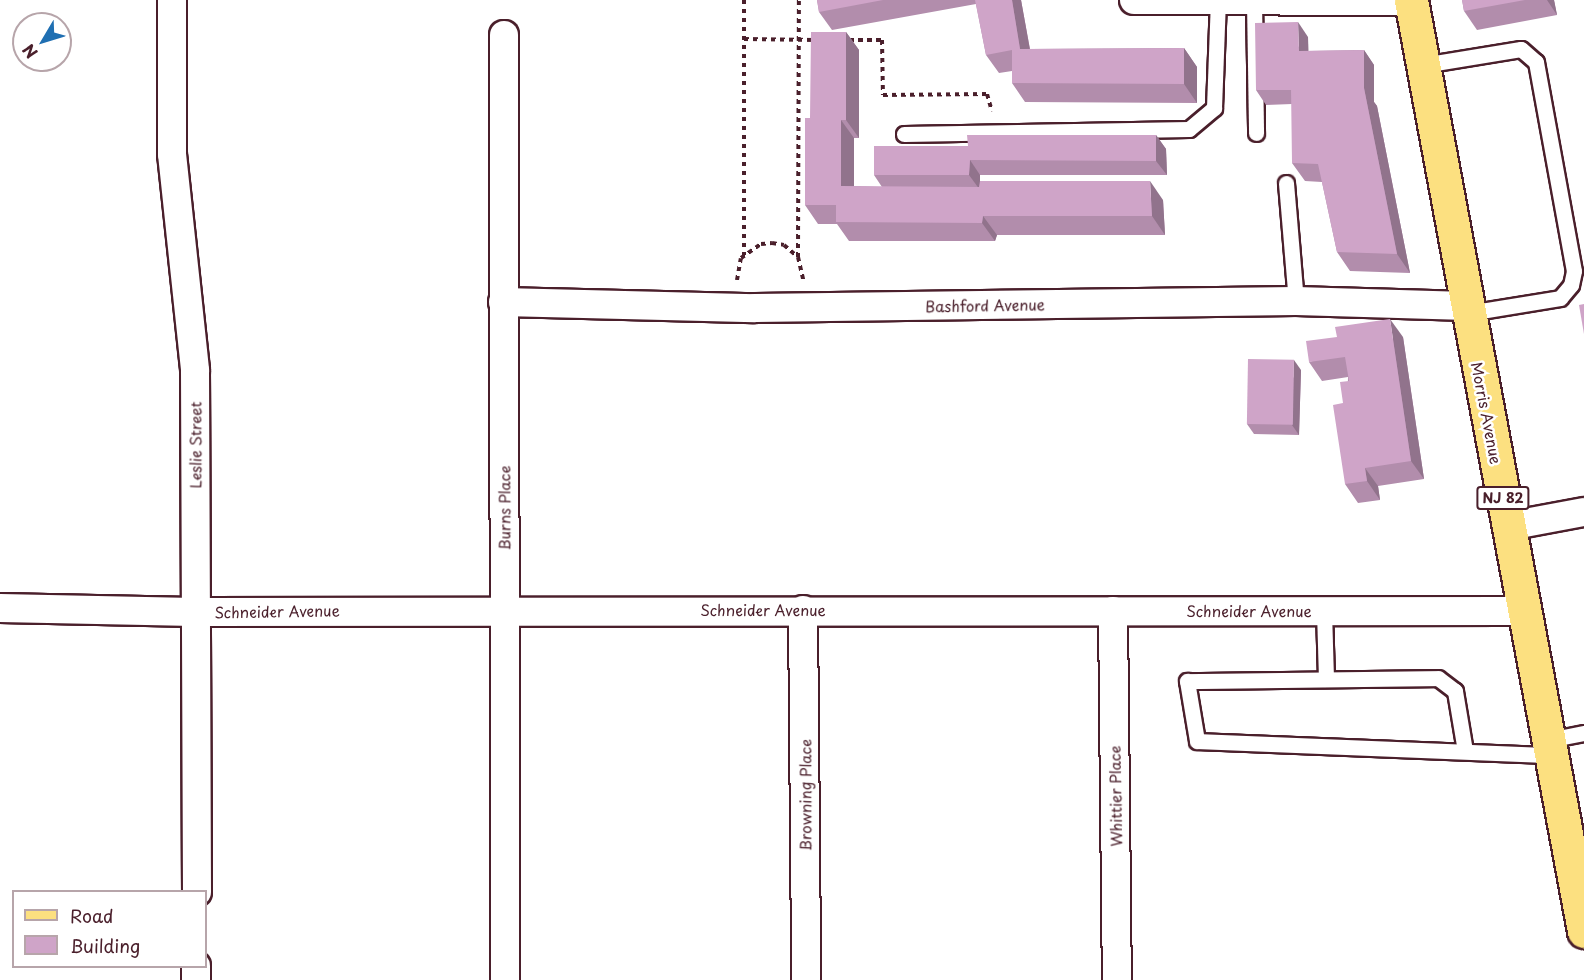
<!DOCTYPE html>
<style>
body{margin:0}
#map{position:relative;width:1584px;height:980px;overflow:hidden;background:#fff;font-family:"Playpen Sans",sans-serif}
div>[style]{position:absolute}
[style*='--x']{left:calc(var(--x)*1px);top:calc(var(--y)*1px);width:calc(var(--w)*1px);rotate:calc(var(--a)*1deg)}
.path>*{height:4px;margin-top:-2px;transform-origin:0;background:repeating-linear-gradient(90deg,#4a1f2b 0 4.5px,transparent 0 9px)}
.roads{filter:drop-shadow(2px 0 #4a1f2b) drop-shadow(-2px 0 #4a1f2b) drop-shadow(0 2px #4a1f2b) drop-shadow(0 -2px #4a1f2b)}
.service>*{height:15px;margin:-7.5px;padding:0 7.5px;transform-origin:7.5px;border-radius:7.5px;background:#fff}
.minor>*{height:28px;margin:-14px;padding:0 14px;transform-origin:14px;border-radius:14px;background:#fff}
.primary>*{height:33px;margin:-16.5px;padding:0 16.5px;transform-origin:16.5px;border-radius:16.5px;background:#fce080}
.wall>*{inset:0;background:#b28dac}
.shaded-wall>*{inset:0;background:#91738c}
.building>*{inset:0;background:#cfa4c8;transform-origin:0 0}
span{translate:-50% -50%;white-space:nowrap;text-align:center;line-height:1.15;-webkit-text-stroke:5px #fff;paint-order:stroke}
.shield-label span{padding:2px 4px;background:#fff;border:2px solid;border-radius:4px;-webkit-text-stroke-width:0}
.shield-label{font-size:14px;color:#4a1f2b;font-weight:700}
.street-label{font-size:15px;color:#4a1f2b}
.legend{position:absolute;left:12px;top:890px;width:195px;height:78px;box-sizing:border-box;background:#fff;border:2px solid #b7a5aa;margin:0;padding:8px 10px;list-style:none;font-size:18px;color:#4a1f2b}
.legend li{display:flex;align-items:center;gap:12px;height:30px}
.legend b{width:30px;border:2px solid #b7a5aa}
.north{position:absolute;left:12px;top:12px;width:60px;height:60px;box-sizing:border-box;background:#fff;border:2px solid #b7a5aa;border-radius:50%;rotate:232deg;font-size:16px;font-weight:700;line-height:24px;text-align:center;color:#4a1f2b}
.north::after{content:'';display:block;margin:auto;width:21px;height:27px;background:#1f6fb2;clip-path:polygon(50% 0,100% 100%,50% 72%,0 100%)}
</style>
<div id="map">
<div class="path">
<i style="--x:744;--y:0;--w:255;--a:90"></i>
<i style="--x:744;--y:39;--w:71;--a:0.8"></i>
<i style="--x:849;--y:40;--w:33;--a:0"></i>
<i style="--x:882;--y:40;--w:55;--a:89"></i>
<i style="--x:883;--y:95;--w:104;--a:-0.6"></i>
<i style="--x:987;--y:94;--w:18;--a:74"></i>
<i style="--x:798;--y:257;--w:257;--a:-89.8"></i>
<i style="--x:737;--y:280;--w:22;--a:-80"></i>
<i style="--x:741;--y:258;--w:24;--a:-35"></i>
<i style="--x:761;--y:244;--w:11;--a:-5"></i>
<i style="--x:772;--y:243;--w:12;--a:9"></i>
<i style="--x:784;--y:245;--w:18;--a:41"></i>
<i style="--x:798;--y:257;--w:26;--a:77"></i>
</div>
<div class="roads">
<div class="service">
<i style="--x:1254;--y:1;--w:132;--a:89.1"></i>
<i style="--x:1423;--y:65;--w:99;--a:-9.3"></i>
<i style="--x:1521;--y:49;--w:20;--a:41"></i>
<i style="--x:1536;--y:62;--w:212;--a:79.7"></i>
<i style="--x:1574;--y:271;--w:14;--a:102"></i>
<i style="--x:1571;--y:285;--w:17;--a:130"></i>
<i style="--x:1560;--y:298;--w:93;--a:170.7"></i>
<i style="--x:904;--y:134;--w:285;--a:-1"></i>
<i style="--x:1189;--y:129;--w:33;--a:-40"></i>
<i style="--x:1214;--y:108;--w:107;--a:-87.9"></i>
<i style="--x:1286;--y:183;--w:118;--a:85.2"></i>
<i style="--x:1324;--y:611;--w:68;--a:88.3"></i>
<i style="--x:1548;--y:740;--w:37;--a:-11"></i>
<i style="--x:1465;--y:751;--w:61;--a:-99.5"></i>
<i style="--x:1455;--y:691;--w:21;--a:-143"></i>
<i style="--x:1438;--y:678;--w:251;--a:179.3"></i>
<i style="--x:1187;--y:681;--w:61;--a:80.5"></i>
<i style="--x:1197;--y:741;--w:354;--a:2.3"></i>
</div>
<div class="minor">
<i style="--x:172;--y:0;--w:154;--a:90"></i>
<i style="--x:172;--y:154;--w:218;--a:83.9"></i>
<i style="--x:195;--y:371;--w:521;--a:89.78"></i>
<i style="--x:1134;--y:0;--w:278;--a:0.2"></i>
<i style="--x:504;--y:35;--w:945;--a:89.94"></i>
<i style="--x:503;--y:302;--w:252;--a:1.4"></i>
<i style="--x:755;--y:308;--w:541;--a:-0.74"></i>
<i style="--x:1296;--y:301;--w:171;--a:1.7"></i>
<i style="--x:1509;--y:526;--w:76;--a:-10.6"></i>
<i style="--x:0;--y:608;--w:194;--a:1.2"></i>
<i style="--x:194;--y:612;--w:1331;--a:-0.04"></i>
<i style="--x:803;--y:610;--w:370;--a:89.5"></i>
<i style="--x:1113;--y:611;--w:369;--a:89.4"></i>
<i style="--x:196;--y:980;--w:14;--a:-90"></i>
</div>
<div class="primary">
<i style="--x:1411;--y:0;--w:947;--a:79.47"></i>
</div>
</div>
<div class="wall">
<i style="clip-path:polygon(817px 0,1021px 0,1030px 49px,1184px 48px,1197px 67px,1197px 103px,1025px 102px,1012px 83px,1012px 71px,999px 73px,986px 55px,976px 4px,832px 30px,819px 12px)"></i>
<i style="clip-path:polygon(1462px 0,1554px 0,1557px 15px,1477px 30px,1464px 11px)"></i>
<i style="clip-path:polygon(846px 32px,859px 50px,859px 138px,854px 138px,854px 186px,882px 187px,874px 175px,968px 146px,1156px 135px,1166px 149px,1167px 175px,980px 175px,980px 184px,1163px 200px,1165px 235px,997px 235px,995px 241px,849px 241px,837px 224px,818px 224px,805px 205px,810px 118px)"></i>
<i style="clip-path:polygon(1308px 37px,1308px 51px,1364px 50px,1374px 65px,1374px 102px,1377px 106px,1410px 273px,1350px 271px,1337px 252px,1322px 182px,1305px 181px,1292px 163px,1292px 104px,1266px 105px,1256px 90px)"></i>
<i style="clip-path:polygon(1403px 337px,1424px 479px,1378px 486px,1380px 500px,1358px 503px,1345px 484px,1348px 377px,1322px 381px,1309px 362px)"></i>
<i style="clip-path:polygon(1301px 370px,1299px 435px,1254px 434px,1247px 424px)"></i>
</div>
<div class="shaded-wall">
<i style="clip-path:polygon(1012px 0,1021px 0,1033px 67px,1020px 49px)"></i>
<i style="clip-path:polygon(1547px 0,1554px 0,1557px 15px)"></i>
<i style="clip-path:polygon(1298px 22px,1308px 37px,1309px 65px,1299px 51px)"></i>
<i style="clip-path:polygon(846px 32px,859px 50px,859px 138px,846px 120px)"></i>
<i style="clip-path:polygon(1184px 48px,1197px 67px,1197px 103px,1184px 84px)"></i>
<i style="clip-path:polygon(1364px 50px,1374px 65px,1374px 102px,1377px 106px,1410px 273px,1397px 254px,1364px 88px)"></i>
<i style="clip-path:polygon(841px 120px,854px 138px,854px 205px,841px 186px)"></i>
<i style="clip-path:polygon(1156px 135px,1166px 149px,1167px 175px,1156px 161px)"></i>
<i style="clip-path:polygon(970px 160px,980px 175px,980px 190px,969px 175px)"></i>
<i style="clip-path:polygon(1150px 181px,1163px 200px,1165px 235px,1152px 216px)"></i>
<i style="clip-path:polygon(983px 216px,997px 235px,995px 241px,982px 223px)"></i>
<i style="clip-path:polygon(1390px 319px,1403px 337px,1424px 479px,1411px 461px)"></i>
<i style="clip-path:polygon(1294px 360px,1301px 370px,1299px 435px,1292px 425px)"></i>
<i style="clip-path:polygon(1365px 468px,1378px 486px,1380px 500px,1367px 481px)"></i>
</div>
<div class="building">
<i style="clip-path:polygon(817px 0,883px 0,819px 12px)"></i>
<i style="clip-path:polygon(975px 0,1012px 0,1020px 49px,1184px 48px,1184px 84px,1012px 83px,1012px 50px,986px 55px)"></i>
<i style="clip-path:polygon(1462px 0,1525px 0,1464px 11px)"></i>
<i style="clip-path:polygon(1298px 22px,1299px 51px,1364px 50px,1364px 88px,1291px 88px,1291px 90px,1256px 90px,1255px 23px)"></i>
<i style="clip-path:polygon(811px 32px,846px 32px,846px 120px,841px 120px,841px 186px,979px 187px,980px 181px,1150px 181px,1152px 216px,983px 216px,982px 223px,836px 222px,836px 205px,805px 205px,805px 118px,810px 118px)"></i>
<i style="clip-path:polygon(1291px 88px,1364px 88px,1397px 254px,1337px 252px,1318px 164px,1292px 163px)"></i>
<i style="clip-path:polygon(967px 135px,1156px 135px,1156px 161px,970px 160px,969px 175px,874px 175px,874px 146px,968px 146px)"></i>
<i style="clip-path:polygon(1584px 304px,1584px 334px,1579px 305px)"></i>
<i style="clip-path:polygon(1390px 319px,1411px 461px,1365px 468px,1367px 481px,1345px 484px,1333px 405px,1343px 403px,1340px 382px,1349px 381px,1345px 357px,1309px 362px,1306px 341px,1337px 337px,1335px 327px)"></i>
<i style="left:1248px;top:359px;width:46px;height:65px;rotate:1deg"></i>
</div>
<div class="shield-label">
<span style="left:1503px;top:498px">NJ 82</span>
</div>
<div class="street-label">
<span style="left:985px;top:305px;rotate:-1deg">Bashford Avenue</span>
<span style="left:1487px;top:413px;rotate:79deg">Morris Avenue</span>
<span style="left:195px;top:445px;rotate:-90deg">Leslie Street</span>
<span style="left:504px;top:508px;rotate:-90deg">Burns Place</span>
<span style="left:763px;top:610px">Schneider Avenue</span>
<span style="left:277px;top:611px;rotate:-1deg">Schneider Avenue</span>
<span style="left:1249px;top:611px">Schneider Avenue</span>
<span style="left:805px;top:795px;rotate:-90deg">Browning Place</span>
<span style="left:1115px;top:796px;rotate:-91deg">Whittier Place</span>
</div>
<ul class="legend">
<li><b style="height:8px;background:#fce080"></b>Road</li>
<li><b style="height:16px;background:#cfa4c8"></b>Building</li>
</ul>
<div class="north">N</div>
</div>
